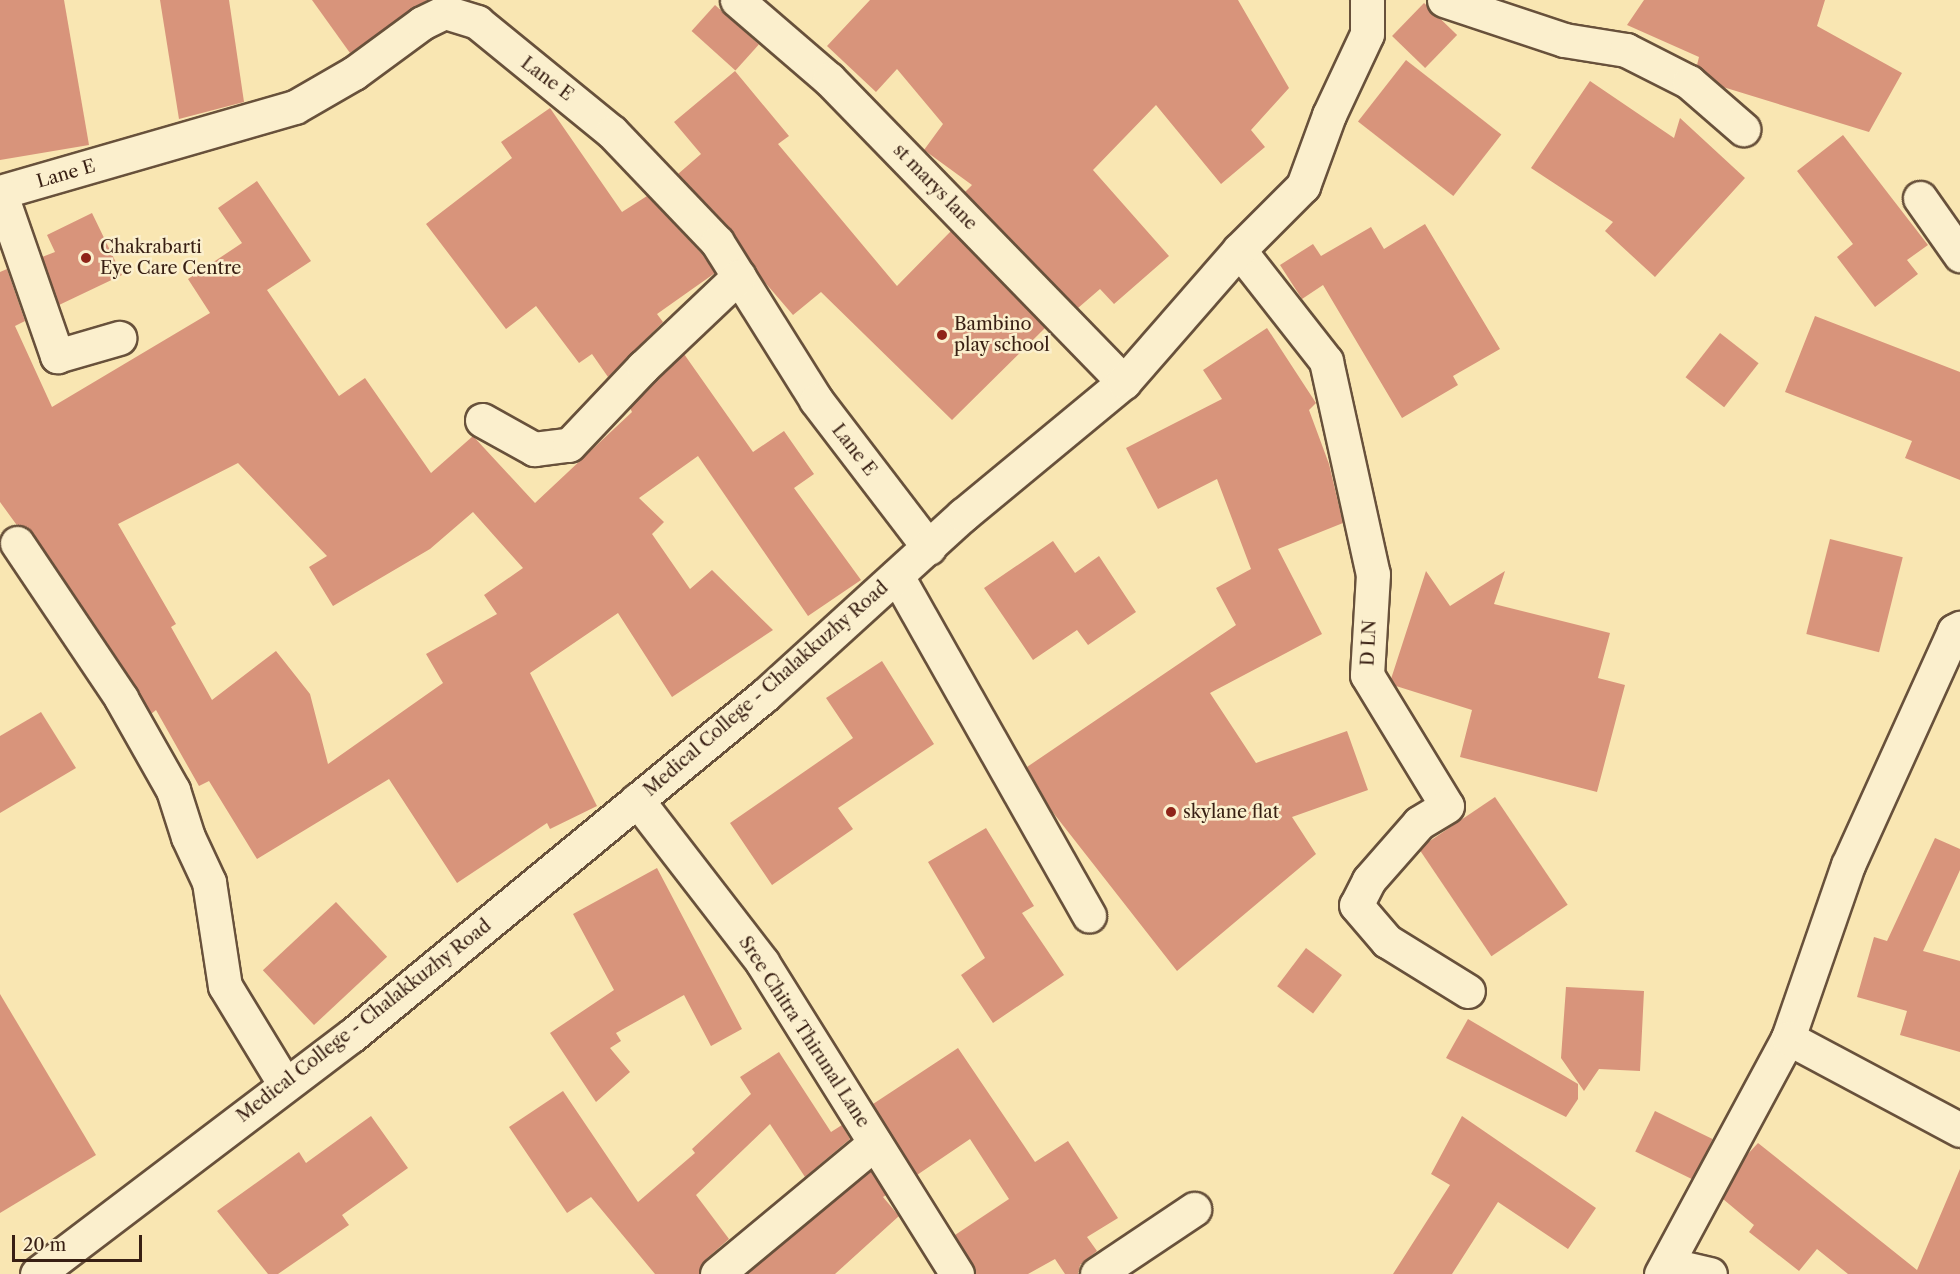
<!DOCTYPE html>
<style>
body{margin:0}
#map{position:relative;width:1960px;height:1274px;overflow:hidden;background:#f9e6b2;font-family:"Libre Caslon Text",serif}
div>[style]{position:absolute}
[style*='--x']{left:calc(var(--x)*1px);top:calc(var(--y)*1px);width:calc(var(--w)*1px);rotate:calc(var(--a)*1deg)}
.building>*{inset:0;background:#d8947b;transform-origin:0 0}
.roads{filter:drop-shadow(2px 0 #68513b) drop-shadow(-2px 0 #68513b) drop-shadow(0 2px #68513b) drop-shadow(0 -2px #68513b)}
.street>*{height:33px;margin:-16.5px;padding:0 16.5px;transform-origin:16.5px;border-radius:16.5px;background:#fbefcd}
.dots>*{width:16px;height:16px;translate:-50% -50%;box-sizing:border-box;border:3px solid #fbefcd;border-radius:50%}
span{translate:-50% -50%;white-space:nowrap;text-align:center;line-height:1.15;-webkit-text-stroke:5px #fbefcd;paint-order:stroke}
.street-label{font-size:18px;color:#381f13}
.poi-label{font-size:18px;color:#381f13}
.left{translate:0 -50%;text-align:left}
.scale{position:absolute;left:12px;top:1235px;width:130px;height:27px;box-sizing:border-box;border:3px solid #381f13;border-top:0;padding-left:8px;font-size:18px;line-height:21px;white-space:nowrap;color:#381f13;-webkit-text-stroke:4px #fbefcd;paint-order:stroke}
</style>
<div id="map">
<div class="building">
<i style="clip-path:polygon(0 0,64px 0,89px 145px,0 160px)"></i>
<i style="clip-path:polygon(160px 0,229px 0,244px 102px,179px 119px)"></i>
<i style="clip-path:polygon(312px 0,427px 0,350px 53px)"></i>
<i style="clip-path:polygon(870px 0,1238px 0,1289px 88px,1251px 130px,1265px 147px,1221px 184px,1156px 105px,1093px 170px,1169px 256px,1114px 304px,1100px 289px,1078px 308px,965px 192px,972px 185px,924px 150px,943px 124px,897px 69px,876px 92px,827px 46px)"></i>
<i style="clip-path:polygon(1644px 0,1825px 0,1817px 26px,1902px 73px,1869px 132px,1723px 87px,1697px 65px,1699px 57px,1627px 25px)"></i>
<i style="left:1424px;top:3px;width:46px;height:46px;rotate:44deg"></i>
<i style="left:715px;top:5px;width:59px;height:35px;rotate:42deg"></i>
<i style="left:1406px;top:60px;width:121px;height:78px;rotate:38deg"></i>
<i style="clip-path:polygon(735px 71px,789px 136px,778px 144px,897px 286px,951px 231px,1045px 328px,952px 420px,821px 292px,793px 315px,762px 279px,731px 229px,678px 174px,701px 154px,674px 122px)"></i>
<i style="clip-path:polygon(1590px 81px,1674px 138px,1680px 118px,1745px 178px,1655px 277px,1605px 231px,1613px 222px,1531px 168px)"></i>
<i style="clip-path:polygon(550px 108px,622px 212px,647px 196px,702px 254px,715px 273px,657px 314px,663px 322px,608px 377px,592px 354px,579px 363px,536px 306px,506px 329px,426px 224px,512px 158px,501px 142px)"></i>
<i style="clip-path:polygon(1843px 135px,1928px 245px,1907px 260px,1918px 274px,1875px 307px,1837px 257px,1853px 244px,1797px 171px)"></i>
<i style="clip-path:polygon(evenodd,257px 181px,311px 261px,267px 290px,339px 396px,365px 378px,431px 473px,473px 436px,535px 503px,632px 412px,630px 408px,684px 354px,753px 452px,784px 431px,814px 474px,794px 488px,861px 580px,808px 616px,698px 456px,639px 498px,664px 522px,652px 534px,690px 589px,712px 570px,773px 630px,672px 697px,618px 613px,530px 673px,597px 806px,550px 829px,547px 823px,457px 883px,389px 779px,257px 859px,209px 781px,199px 786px,156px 710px,151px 714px,33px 533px,16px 524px,0 502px,0 272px,7px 269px,25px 321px,15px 326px,52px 407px,210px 313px,188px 279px,242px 243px,218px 208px,257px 181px,238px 463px,327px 556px,309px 567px,333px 606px,430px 549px,473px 512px,523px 568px,484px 595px,497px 614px,426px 654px,443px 683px,328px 764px,310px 694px,276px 651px,212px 700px,171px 627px,176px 624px,118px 524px,238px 463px)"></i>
<i style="clip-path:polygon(92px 213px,122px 275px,59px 305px,42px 257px,55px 252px,47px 235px)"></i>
<i style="clip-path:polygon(1425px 224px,1500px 349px,1453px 376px,1458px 385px,1402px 418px,1323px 285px,1302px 299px,1280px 265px,1313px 244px,1321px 256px,1371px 227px,1384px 249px)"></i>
<i style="clip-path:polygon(1815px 316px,1960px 372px,1960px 480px,1905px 458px,1912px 441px,1785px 392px)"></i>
<i style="clip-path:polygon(1267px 328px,1316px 403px,1309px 410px,1329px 464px,1343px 523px,1278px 549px,1322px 634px,1210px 693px,1256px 763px,1347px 731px,1368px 790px,1292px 817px,1316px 854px,1177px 971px,1051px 810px,1027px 767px,1236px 625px,1216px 588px,1251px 569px,1217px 479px,1158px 509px,1126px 448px,1222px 399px,1203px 370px)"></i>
<i style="left:1720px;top:333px;width:49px;height:56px;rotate:38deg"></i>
<i style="left:1830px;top:539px;width:75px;height:98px;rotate:14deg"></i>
<i style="clip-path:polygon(1053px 541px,1075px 573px,1099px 556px,1136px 612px,1088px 645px,1077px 630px,1033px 660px,984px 588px)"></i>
<i style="clip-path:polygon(1426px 571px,1450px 606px,1505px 571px,1494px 604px,1610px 633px,1598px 678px,1625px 685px,1597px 792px,1460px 757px,1472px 710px,1396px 686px,1391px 679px)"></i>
<i style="clip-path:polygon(882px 661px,934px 744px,838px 808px,853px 829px,772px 885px,730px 823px,853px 738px,826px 698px)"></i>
<i style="clip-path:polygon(41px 712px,76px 768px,0 813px,0 736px)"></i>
<i style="left:1495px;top:797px;width:130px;height:92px;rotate:56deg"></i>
<i style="clip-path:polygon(986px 828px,1034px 906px,1022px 913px,1064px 975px,993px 1023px,961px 975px,985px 958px,928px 862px)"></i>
<i style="clip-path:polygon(1935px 838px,1960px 849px,1960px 870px,1923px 951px,1960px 961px,1960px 1052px,1900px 1035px,1907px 1011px,1857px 997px,1874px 937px,1887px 941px)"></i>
<i style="clip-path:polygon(657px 868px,742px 1029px,711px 1046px,684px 995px,616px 1033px,621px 1041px,610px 1048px,630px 1072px,596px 1102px,550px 1033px,614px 990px,573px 914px)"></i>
<i style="left:336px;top:902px;width:75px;height:100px;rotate:47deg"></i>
<i style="left:1306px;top:948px;width:45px;height:48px;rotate:37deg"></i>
<i style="clip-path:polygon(1566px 987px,1644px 991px,1640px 1071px,1599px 1069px,1584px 1091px,1561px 1058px)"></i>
<i style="clip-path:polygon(0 994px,96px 1155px,0 1213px)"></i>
<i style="clip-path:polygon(1468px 1019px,1578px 1084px,1578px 1099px,1566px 1117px,1446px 1058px)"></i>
<i style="clip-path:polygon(958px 1048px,1035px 1162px,1068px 1141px,1118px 1218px,1087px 1237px,1097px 1251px,1080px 1265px,1078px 1274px,1065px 1274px,1055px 1259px,1028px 1274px,976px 1274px,955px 1235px,1009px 1199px,970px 1139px,917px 1175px,873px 1104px)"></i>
<i style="clip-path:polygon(779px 1052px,831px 1132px,842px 1125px,850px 1139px,805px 1177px,770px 1124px,696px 1195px,729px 1239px,705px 1260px,699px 1274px,655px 1274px,591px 1197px,567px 1213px,509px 1127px,563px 1091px,638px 1202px,695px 1153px,692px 1149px,751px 1094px,740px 1077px)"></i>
<i style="left:1655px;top:1111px;width:64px;height:45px;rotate:26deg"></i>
<i style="clip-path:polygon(371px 1116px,408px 1168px,342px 1215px,349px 1225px,278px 1274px,268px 1274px,217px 1211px,299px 1152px,306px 1163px)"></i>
<i style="clip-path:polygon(1462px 1116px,1596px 1208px,1568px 1249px,1498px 1202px,1452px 1274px,1393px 1274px,1450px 1185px,1431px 1174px)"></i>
<i style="clip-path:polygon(1758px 1143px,1917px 1270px,1960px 1169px,1960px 1274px,1848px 1274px,1817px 1249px,1799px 1271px,1749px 1232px,1754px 1225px,1723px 1199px,1746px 1156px)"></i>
<i style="clip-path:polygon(871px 1171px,886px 1195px,883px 1197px,899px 1216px,835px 1274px,746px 1274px)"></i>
</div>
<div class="roads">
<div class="street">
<i style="--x:737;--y:0;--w:121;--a:40.7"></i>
<i style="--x:829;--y:79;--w:423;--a:45.8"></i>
<i style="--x:1444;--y:0;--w:126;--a:18.4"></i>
<i style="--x:1564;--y:40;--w:63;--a:9.2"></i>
<i style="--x:1626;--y:50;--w:71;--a:26.9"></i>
<i style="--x:1689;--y:82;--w:72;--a:41"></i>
<i style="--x:0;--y:192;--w:307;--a:-16.1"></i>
<i style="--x:295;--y:107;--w:68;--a:-30"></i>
<i style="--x:354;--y:73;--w:84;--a:-36.3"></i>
<i style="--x:422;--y:23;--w:25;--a:-26"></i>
<i style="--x:445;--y:12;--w:34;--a:17"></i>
<i style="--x:477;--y:22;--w:174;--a:39.2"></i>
<i style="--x:612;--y:132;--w:152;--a:46.3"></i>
<i style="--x:717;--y:242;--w:186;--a:57.9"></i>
<i style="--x:816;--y:400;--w:186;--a:52.6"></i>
<i style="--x:0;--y:192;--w:174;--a:70.8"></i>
<i style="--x:57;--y:356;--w:65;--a:-16.2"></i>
<i style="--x:1920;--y:198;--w:70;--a:54.9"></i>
<i style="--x:1239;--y:250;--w:141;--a:51.9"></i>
<i style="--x:1326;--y:361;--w:218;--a:77.6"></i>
<i style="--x:1373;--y:574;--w:101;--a:93.4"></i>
<i style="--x:1367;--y:675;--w:153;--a:58.6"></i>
<i style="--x:1447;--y:806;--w:33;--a:149"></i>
<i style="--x:1419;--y:823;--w:76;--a:131.3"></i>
<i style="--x:1369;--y:880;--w:28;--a:117"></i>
<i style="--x:1356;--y:905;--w:48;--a:49.3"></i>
<i style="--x:1387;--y:941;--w:95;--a:31.7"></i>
<i style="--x:482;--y:420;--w:60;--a:29.1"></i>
<i style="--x:534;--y:449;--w:35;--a:-7"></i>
<i style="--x:569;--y:445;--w:108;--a:-46.5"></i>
<i style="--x:643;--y:367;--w:132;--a:-43.5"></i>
<i style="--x:17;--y:543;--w:187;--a:56.1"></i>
<i style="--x:121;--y:698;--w:106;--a:60.5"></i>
<i style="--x:173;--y:790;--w:49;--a:72.3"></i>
<i style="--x:188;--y:837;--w:50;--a:65"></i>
<i style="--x:209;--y:882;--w:105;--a:81.3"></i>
<i style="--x:225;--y:986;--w:114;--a:58.7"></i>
<i style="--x:897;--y:576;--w:390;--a:60.5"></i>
<i style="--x:637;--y:800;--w:205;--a:52.3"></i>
<i style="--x:762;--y:962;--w:368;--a:58"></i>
<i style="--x:1788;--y:1038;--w:183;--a:-70.9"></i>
<i style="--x:1848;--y:865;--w:257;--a:-65.6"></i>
<i style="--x:1954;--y:631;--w:7;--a:-27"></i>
<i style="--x:1667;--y:1264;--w:44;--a:13.1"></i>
<i style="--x:37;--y:1274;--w:394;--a:-37.2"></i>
<i style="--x:351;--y:1036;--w:536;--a:-39.48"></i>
<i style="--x:765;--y:695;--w:268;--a:-42.3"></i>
<i style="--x:963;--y:515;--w:209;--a:-39.6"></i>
<i style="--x:1124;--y:382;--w:175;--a:-48.9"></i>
<i style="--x:1239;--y:250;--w:91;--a:-45"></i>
<i style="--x:1303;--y:186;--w:76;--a:-69.9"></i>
<i style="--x:1329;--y:115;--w:89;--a:-64.9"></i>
<i style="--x:1367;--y:34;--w:34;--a:-90"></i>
<i style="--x:717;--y:1274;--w:205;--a:-39.7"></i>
<i style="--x:1097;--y:1274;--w:117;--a:-33.8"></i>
<i style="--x:1661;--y:1274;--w:268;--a:-61.7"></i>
<i style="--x:1788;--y:1038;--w:195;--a:28.1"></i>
</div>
</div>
<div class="dots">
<i style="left:86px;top:258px;background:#8f2418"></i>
<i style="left:942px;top:335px;background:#8f2418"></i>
<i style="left:1171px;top:812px;background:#8f2418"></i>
</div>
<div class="street-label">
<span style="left:547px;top:79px;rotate:37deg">Lane E</span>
<span style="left:66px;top:174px;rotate:-16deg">Lane E</span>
<span style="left:935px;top:187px;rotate:46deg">st marys lane</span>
<span style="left:854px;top:450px;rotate:52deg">Lane E</span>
<span style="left:1369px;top:643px;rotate:-87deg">D LN</span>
<span style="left:766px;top:689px;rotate:-41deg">Medical College - Chalakkuzhy Road</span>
<span style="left:364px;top:1021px;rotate:-38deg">Medical College - Chalakkuzhy Road</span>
<span style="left:804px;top:1032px;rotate:57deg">Sree Chitra Thirunal Lane</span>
</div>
<div class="poi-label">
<span class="left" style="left:100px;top:258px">Chakrabarti<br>Eye Care Centre</span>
<span class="left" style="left:954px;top:335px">Bambino<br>play school</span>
<span class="left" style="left:1183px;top:812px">skylane flat</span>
</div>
<div class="scale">20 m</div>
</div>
